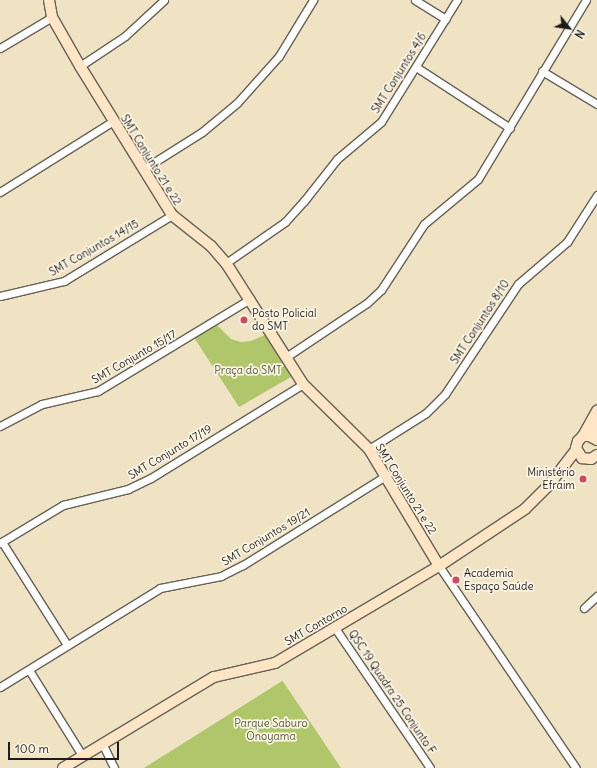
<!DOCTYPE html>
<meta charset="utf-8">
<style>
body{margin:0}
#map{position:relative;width:597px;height:768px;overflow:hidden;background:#f0e3c4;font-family:Delius,sans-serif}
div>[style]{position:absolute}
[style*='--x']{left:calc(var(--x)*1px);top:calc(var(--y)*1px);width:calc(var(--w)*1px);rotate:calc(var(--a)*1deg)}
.green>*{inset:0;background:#afc66a}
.roads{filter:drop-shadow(1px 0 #666257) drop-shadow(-1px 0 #666257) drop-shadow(0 1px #666257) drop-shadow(0 -1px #666257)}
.street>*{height:7px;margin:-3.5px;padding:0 3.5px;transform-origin:3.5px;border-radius:3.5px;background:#fff}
.secondary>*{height:10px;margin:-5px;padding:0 5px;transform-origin:5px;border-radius:5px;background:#fde5c5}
.dots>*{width:11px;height:11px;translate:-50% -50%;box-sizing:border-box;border:2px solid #fcf5e5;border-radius:50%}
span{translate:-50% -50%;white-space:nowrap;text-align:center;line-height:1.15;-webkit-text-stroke:3.5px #fcf5e5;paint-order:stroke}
.street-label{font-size:11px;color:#1c1c1c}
.poi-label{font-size:11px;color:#1c1c1c}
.left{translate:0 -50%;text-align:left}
.right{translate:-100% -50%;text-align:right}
.park-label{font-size:11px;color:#4f5837}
.north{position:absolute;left:549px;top:8px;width:40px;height:40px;-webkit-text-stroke:3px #fcf5e5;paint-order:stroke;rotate:120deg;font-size:11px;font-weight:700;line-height:16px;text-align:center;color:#1c1c1c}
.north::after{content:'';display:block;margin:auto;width:14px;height:18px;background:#1c1c1c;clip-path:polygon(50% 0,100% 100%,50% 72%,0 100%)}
.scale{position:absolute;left:8px;top:742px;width:111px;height:18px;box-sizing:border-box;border:2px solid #1c1c1c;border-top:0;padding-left:5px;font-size:12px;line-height:14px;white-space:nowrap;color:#1c1c1c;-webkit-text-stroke:3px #fcf5e5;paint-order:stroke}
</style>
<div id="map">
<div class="green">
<i style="clip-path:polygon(215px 323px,231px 339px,241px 342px,251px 341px,267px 334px,291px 377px,239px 407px,193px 336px)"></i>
<i style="clip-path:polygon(282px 680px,341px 768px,144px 768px,282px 681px)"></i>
</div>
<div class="roads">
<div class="street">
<i style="--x:415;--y:0;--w:36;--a:32"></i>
<i style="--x:0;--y:48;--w:61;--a:-30.8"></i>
<i style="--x:80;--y:66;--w:54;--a:-33.7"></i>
<i style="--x:125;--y:36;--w:53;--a:-42.7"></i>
<i style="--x:416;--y:67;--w:112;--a:33"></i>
<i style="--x:542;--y:71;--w:64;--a:31"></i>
<i style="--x:145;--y:168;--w:67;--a:-32.3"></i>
<i style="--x:202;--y:132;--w:45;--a:-39.6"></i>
<i style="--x:237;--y:103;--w:63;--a:-48.2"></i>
<i style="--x:279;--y:56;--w:66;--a:-58.7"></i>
<i style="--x:0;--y:192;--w:133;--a:-32.1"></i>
<i style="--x:226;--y:263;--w:72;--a:-34.8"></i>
<i style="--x:285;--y:222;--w:28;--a:-48"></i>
<i style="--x:304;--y:201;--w:53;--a:-51.8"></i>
<i style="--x:337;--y:159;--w:57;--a:-40.1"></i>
<i style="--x:381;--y:122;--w:144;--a:-58.1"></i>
<i style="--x:0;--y:296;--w:66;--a:-13.2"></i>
<i style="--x:64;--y:281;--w:127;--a:-31.4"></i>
<i style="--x:286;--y:357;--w:97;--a:-33.7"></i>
<i style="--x:367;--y:303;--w:19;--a:-43"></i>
<i style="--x:381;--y:290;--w:79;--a:-56.9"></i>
<i style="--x:424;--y:224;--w:70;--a:-39.8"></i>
<i style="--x:478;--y:179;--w:209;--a:-58.9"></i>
<i style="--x:0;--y:426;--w:47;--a:-27.6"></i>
<i style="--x:42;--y:404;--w:57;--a:-13.1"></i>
<i style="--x:98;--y:391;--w:178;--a:-31.2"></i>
<i style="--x:369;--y:449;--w:67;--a:-32.3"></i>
<i style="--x:426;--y:413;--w:27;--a:-45"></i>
<i style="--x:445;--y:394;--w:132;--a:-56.4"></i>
<i style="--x:518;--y:284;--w:65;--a:-40.6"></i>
<i style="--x:567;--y:242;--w:56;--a:-57.4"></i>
<i style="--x:2;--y:542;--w:122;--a:57.7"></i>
<i style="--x:0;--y:543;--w:74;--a:-31.1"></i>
<i style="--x:63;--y:505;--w:67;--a:-13.8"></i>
<i style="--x:128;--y:489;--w:25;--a:-26"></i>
<i style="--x:151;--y:478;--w:179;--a:-31.7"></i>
<i style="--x:439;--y:566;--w:244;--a:55.9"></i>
<i style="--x:584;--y:608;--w:18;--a:-43"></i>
<i style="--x:335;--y:628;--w:169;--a:55.8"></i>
<i style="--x:29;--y:670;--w:100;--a:58.1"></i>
<i style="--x:0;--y:687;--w:188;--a:-31.7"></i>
<i style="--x:160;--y:588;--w:62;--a:-11.1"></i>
<i style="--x:221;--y:576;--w:25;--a:-27"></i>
<i style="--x:243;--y:565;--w:170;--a:-32"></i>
<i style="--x:102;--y:743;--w:28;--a:64"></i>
</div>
<div class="secondary">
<i style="--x:49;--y:0;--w:17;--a:80"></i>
<i style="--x:52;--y:17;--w:56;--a:60.3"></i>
<i style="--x:80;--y:66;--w:175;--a:58.3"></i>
<i style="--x:172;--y:215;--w:50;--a:38.5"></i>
<i style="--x:211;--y:246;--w:23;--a:49"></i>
<i style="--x:226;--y:263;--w:143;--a:57.5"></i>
<i style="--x:303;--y:384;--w:93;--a:44.6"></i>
<i style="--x:369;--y:449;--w:136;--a:59.1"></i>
<i style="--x:583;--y:436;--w:29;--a:-61"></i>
<i style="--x:595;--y:438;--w:16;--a:-83"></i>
<i style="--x:597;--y:440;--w:9;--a:-153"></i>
<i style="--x:589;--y:436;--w:6;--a:180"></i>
<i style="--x:583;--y:436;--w:7;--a:135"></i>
<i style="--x:578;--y:441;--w:7;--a:106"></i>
<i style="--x:576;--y:448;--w:12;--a:59"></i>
<i style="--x:582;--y:458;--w:9;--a:6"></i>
<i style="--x:591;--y:459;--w:7;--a:-34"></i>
<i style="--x:63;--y:768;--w:176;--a:-31.1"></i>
<i style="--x:214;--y:677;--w:63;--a:-12.9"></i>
<i style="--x:275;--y:663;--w:191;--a:-30.6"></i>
<i style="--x:439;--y:566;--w:103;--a:-33.5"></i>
<i style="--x:525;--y:509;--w:34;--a:-45"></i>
<i style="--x:549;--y:485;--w:44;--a:-52.4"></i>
</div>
</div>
<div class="dots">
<i style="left:244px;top:320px;background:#d1495b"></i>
<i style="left:583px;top:479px;background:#d1495b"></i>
<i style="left:456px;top:580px;background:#d1495b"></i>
</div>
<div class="street-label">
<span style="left:399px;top:73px;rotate:-58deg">SMT Conjuntos 4/6</span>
<span style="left:151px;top:160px;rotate:58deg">SMT Conjunto 21 e 22</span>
<span style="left:94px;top:248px;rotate:-30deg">SMT Conjuntos 14/15</span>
<span style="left:480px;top:322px;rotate:-57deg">SMT Conjuntos 8/10</span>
<span style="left:134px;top:357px;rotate:-30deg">SMT Conjunto 15/17</span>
<span style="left:170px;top:452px;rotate:-31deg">SMT Conjunto 17/19</span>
<span style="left:406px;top:489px;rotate:58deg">SMT Conjunto 21 e 22</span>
<span style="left:266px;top:537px;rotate:-31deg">SMT Conjuntos 19/21</span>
<span style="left:316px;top:625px;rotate:-30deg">SMT Contorno</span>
<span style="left:392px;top:692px;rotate:56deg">QSC 19 Quadra 25 Conjunto F</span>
</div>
<div class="poi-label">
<span class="left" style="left:252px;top:320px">Posto Policial<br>do SMT</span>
<span class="right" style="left:575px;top:479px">Ministério<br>Efraim</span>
<span class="left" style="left:464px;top:580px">Academia<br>Espaço Saúde</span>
</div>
<div class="park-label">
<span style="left:248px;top:370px">Praça do SMT</span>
<span style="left:271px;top:730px">Parque Saburo<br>Onoyama</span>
</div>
<div class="north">N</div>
<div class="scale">100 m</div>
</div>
